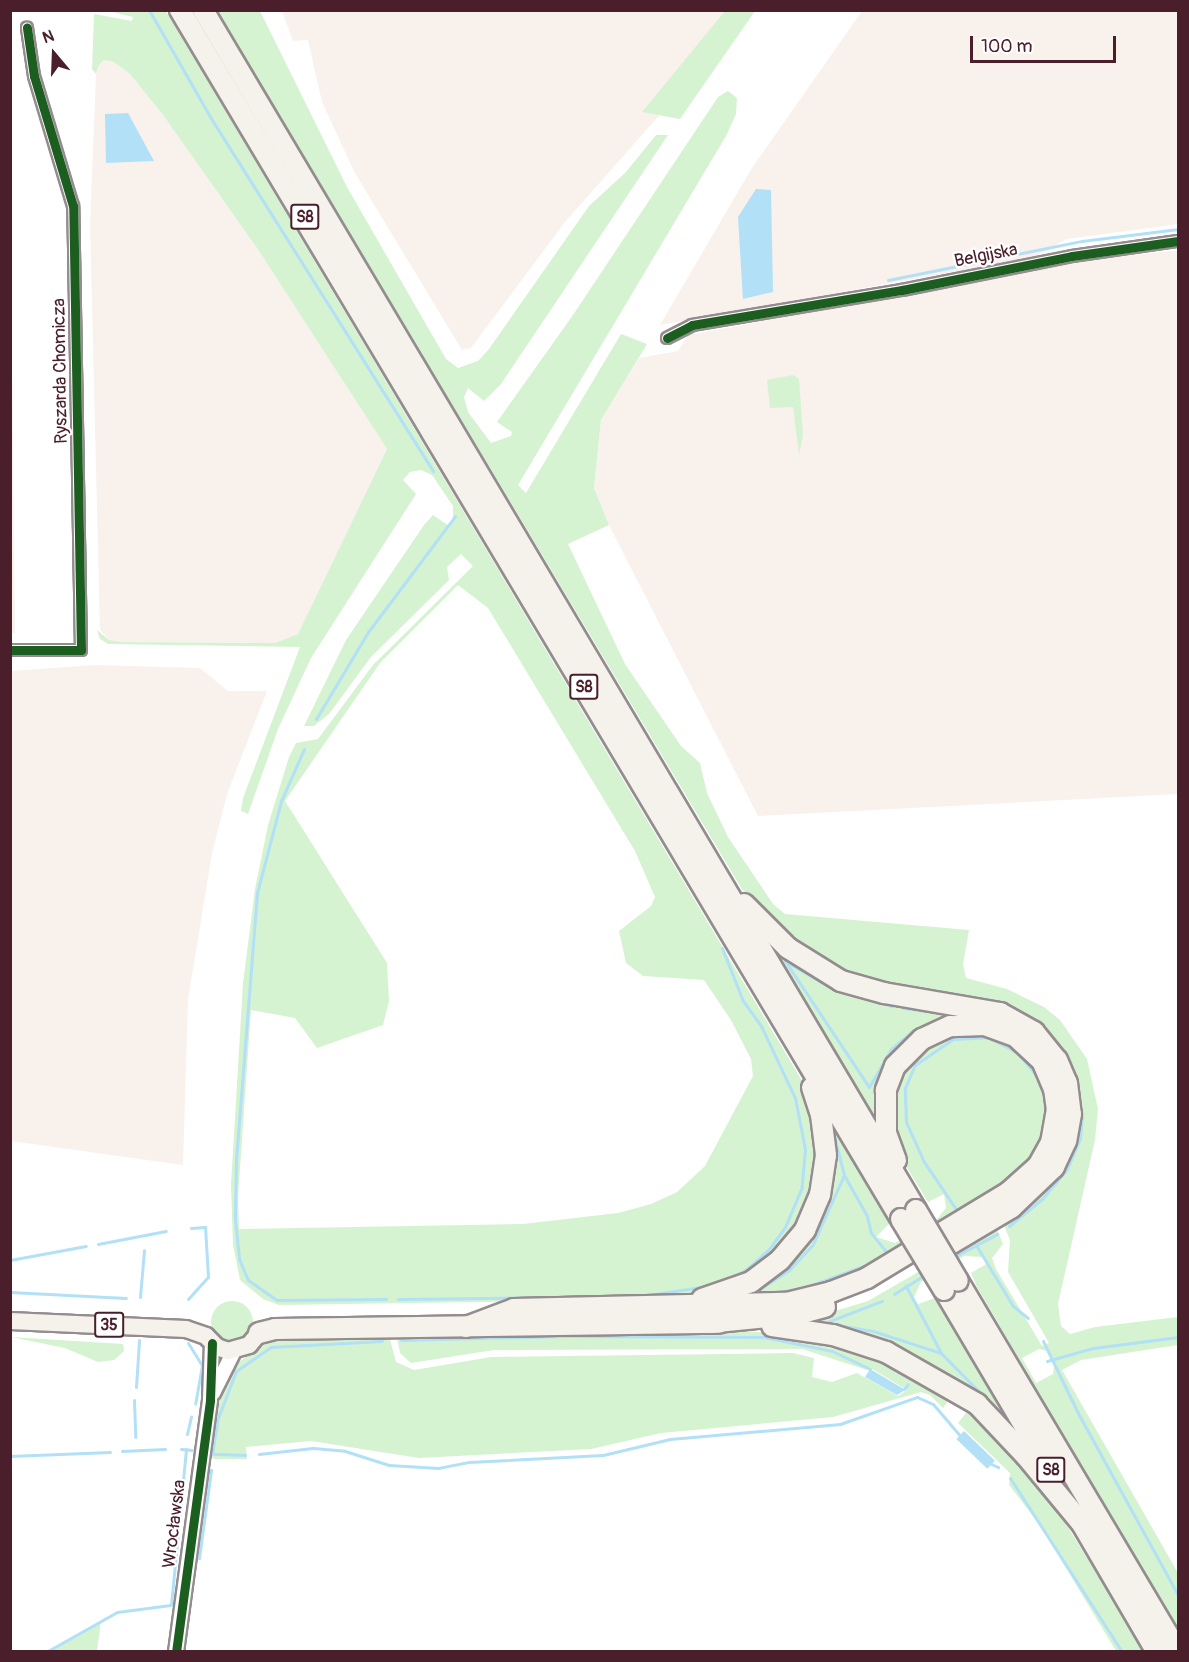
<!DOCTYPE html>
<meta charset="utf-8">
<style>
body{margin:0}
#map{position:relative;width:1189px;height:1662px;overflow:hidden;background:#fff;font-family:Pangolin,sans-serif}
div>[style]{position:absolute}
[style*='--x']{left:calc(var(--x)*1px);top:calc(var(--y)*1px);width:calc(var(--w)*1px);rotate:calc(var(--a)*1deg)}
.built>*{inset:0;background:#f9f1ec}
.green>*{inset:0;background:#d5f3d1}
.round{border-radius:50%}
.water>*{inset:0;background:#b2e0f6;transform-origin:0 0}
.stream>*{height:3px;margin:-1.5px;padding:0 1.5px;transform-origin:1.5px;border-radius:1.5px;background:#b2e0f6}
.roads{filter:drop-shadow(2px 0 #948c8e) drop-shadow(-2px 0 #948c8e) drop-shadow(0 2px #948c8e) drop-shadow(0 -2px #948c8e)}
.minor>*{height:10px;margin:-5px;padding:0 5px;transform-origin:5px;border-radius:5px;background:#fff}
.tertiary>*{height:14px;margin:-7px;padding:0 7px;transform-origin:7px;border-radius:7px;background:#fff}
.primary>*{height:16px;margin:-8px;padding:0 8px;transform-origin:8px;border-radius:8px;background:#f5f1eb}
.motorway>*{height:20px;margin:-10px;padding:0 10px;transform-origin:10px;border-radius:10px;background:#f5f1eb}
.bridges{filter:drop-shadow(2px 0 #948c8e) drop-shadow(-2px 0 #948c8e) drop-shadow(0 2px #948c8e) drop-shadow(0 -2px #948c8e)}
.motorway-bridge>*{height:20px;margin:-10px;padding:0 10px;transform-origin:10px;border-radius:10px;background:#f5f1eb}
.cycleway>*{height:9px;margin:-4.5px;padding:0 4.5px;transform-origin:4.5px;border-radius:4.5px;background:#1b5e20}
span{translate:-50% -50%;white-space:nowrap;text-align:center;line-height:1.15;-webkit-text-stroke:4.5px #fff;paint-order:stroke}
.shield-label span{padding:2px 4px;background:#fff;border:2px solid;border-radius:4px;-webkit-text-stroke-width:0}
.shield-label{font-size:16px;color:#4a1f2b;font-weight:700}
.street-label{font-size:18px;color:#4a1f2b}
.frame{position:absolute;inset:0;border:12px solid #4a1f2b;pointer-events:none}
.north{position:absolute;left:24px;top:24px;width:60px;height:60px;-webkit-text-stroke:4px #fff;paint-order:stroke;rotate:341deg;font-size:16px;font-weight:700;line-height:24px;text-align:center;color:#4a1f2b}
.north::after{content:'';display:block;margin:auto;width:21px;height:27px;background:#4a1f2b;clip-path:polygon(50% 0,100% 100%,50% 72%,0 100%)}
.scale{position:absolute;left:970px;top:36px;width:146px;height:27px;box-sizing:border-box;border:3px solid #4a1f2b;border-top:0;padding-left:8px;font-size:18px;line-height:21px;white-space:nowrap;color:#4a1f2b;-webkit-text-stroke:4px #fff;paint-order:stroke}
</style>
<div id="map">
<div class="built">
<i style="clip-path:polygon(282px 11px,747px 11px,725px 41px,565px 222px,471px 348px,462px 350px,355px 173px,322px 102px,308px 40px,293px 41px)"></i>
<i style="clip-path:polygon(862px 11px,1178px 11px,1178px 224px,1067px 239px,1034px 257px,660px 325px,752px 168px)"></i>
<i style="clip-path:polygon(105px 60px,114px 62px,130px 74px,163px 115px,259px 251px,387px 449px,298px 634px,275px 643px,121px 642px,109px 640px,100px 630px,90px 224px,96px 74px,97px 66px)"></i>
<i style="clip-path:polygon(10px 179px,15px 633px,10px 633px)"></i>
<i style="clip-path:polygon(1178px 250px,1178px 794px,758px 816px,609px 525px,594px 488px,601px 420px,639px 358px,678px 351px,688px 335px,1092px 260px)"></i>
<i style="clip-path:polygon(95px 665px,200px 668px,228px 691px,267px 691px,227px 794px,212px 853px,188px 999px,183px 1165px,11px 1141px,11px 671px)"></i>
</div>
<div class="green">
<i style="clip-path:polygon(evenodd,108px 11px,166px 11px,801px 1079px,818px 1138px,815px 1182px,795px 1231px,758px 1268px,695px 1295px,679px 1297px,541px 1301px,279px 1305px,263px 1299px,240px 1280px,233px 1245px,231px 1185px,243px 983px,255px 889px,268px 825px,289px 757px,296px 743px,318px 739px,373px 665px,473px 566px,461px 554px,447px 567px,449px 580px,371px 657px,329px 714px,314px 726px,304px 726px,346px 640px,424px 525px,433px 515px,449px 526px,453px 519px,453px 506px,432px 475px,421px 470px,410px 472px,403px 480px,416px 494px,311px 658px,278px 729px,248px 814px,241px 811px,243px 798px,300px 647px,108px 644px,100px 639px,97px 630px,109px 640px,121px 642px,275px 643px,298px 634px,387px 449px,259px 251px,163px 115px,130px 74px,114px 62px,104px 60px,98px 66px,96px 74px,92px 69px,94px 14px,132px 21px,133px 17px,108px 11px,458px 585px,488px 608px,635px 851px,655px 897px,651px 906px,619px 931px,626px 963px,643px 976px,704px 980px,731px 1020px,751px 1059px,753px 1076px,705px 1166px,677px 1192px,651px 1204px,618px 1213px,523px 1224px,239px 1229px,238px 1197px,251px 1010px,295px 1018px,317px 1048px,383px 1025px,389px 1001px,387px 963px,285px 801px,380px 663px,458px 585px)"></i>
<i style="clip-path:polygon(evenodd,217px 11px,260px 11px,347px 187px,446px 359px,458px 368px,478px 361px,489px 349px,589px 206px,626px 172px,656px 135px,668px 135px,501px 384px,484px 401px,468px 388px,464px 397px,468px 412px,491px 443px,511px 436px,512px 432px,497px 422px,573px 315px,718px 97px,728px 91px,737px 98px,736px 114px,726px 136px,518px 485px,526px 493px,621px 334px,647px 344px,601px 420px,594px 488px,609px 525px,568px 544px,625px 664px,681px 746px,700px 763px,707px 793px,728px 837px,773px 904px,785px 914px,969px 930px,963px 964px,966px 978px,1007px 989px,1044px 1007px,1060px 1020px,1087px 1059px,1098px 1109px,1095px 1140px,1058px 1304px,1061px 1326px,1070px 1334px,1095px 1327px,1178px 1317px,1178px 1345px,1081px 1360px,1062px 1370px,1178px 1573px,1178px 1631px,977px 1287px,971px 1273px,988px 1263px,982px 1257px,964px 1256px,921px 1282px,914px 1297px,918px 1304px,935px 1298px,942px 1308px,1019px 1437px,994px 1412px,799px 1322px,868px 1301px,996px 1227px,1003px 1244px,992px 1258px,996px 1269px,1042px 1346px,1049px 1343px,1008px 1272px,1010px 1240px,1003px 1223px,1043px 1193px,1061px 1172px,1074px 1147px,1063px 1053px,820px 963px,749px 901px,217px 11px,1039px 1349px,1047px 1351px,1054px 1365px,1053px 1374px,1036px 1383px,1022px 1358px,1039px 1349px)"></i>
<i style="clip-path:polygon(725px 11px,755px 11px,680px 119px,642px 112px)"></i>
<i style="clip-path:polygon(793px 375px,799px 379px,803px 435px,799px 455px,793px 407px,770px 408px,767px 380px)"></i>
<i style="clip-path:polygon(774px 947px,807px 971px,851px 992px,897px 1003px,976px 1014px,1004px 1022px,1029px 1037px,1052px 1062px,1061px 1082px,1066px 1108px,1059px 1148px,1038px 1180px,996px 1212px,877px 1282px,801px 1309px,759px 1314px,274px 1322px,750px 1312px,795px 1307px,851px 1291px,886px 1273px,1013px 1197px,1042px 1173px,1058px 1144px,1064px 1110px,1057px 1078px,1036px 1045px,1019px 1032px,987px 1019px,960px 1018px,928px 1028px,901px 1048px,889px 1066px,878px 1091px,875px 1120px)"></i>
<i style="clip-path:polygon(990px 1033px,1027px 1054px,1049px 1091px,1048px 1133px,1023px 1173px,867px 1270px,796px 1295px,735px 1296px,806px 1238px,828px 1116px,890px 1223px,876px 1237px,895px 1243px,938px 1218px,946px 1208px,944px 1194px,928px 1202px,904px 1163px,893px 1135px,895px 1084px,913px 1055px,948px 1034px)"></i>
<i class="round" style="left:211px;top:1301px;width:42px;height:42px"></i>
<i style="clip-path:polygon(734px 1330px,816px 1337px,863px 1350px,911px 1370px,965px 1404px,999px 1433px,1044px 1488px,1144px 1651px,1116px 1651px,1040px 1525px,1009px 1485px,1010px 1473px,958px 1423px,969px 1409px,952px 1396px,943px 1408px,930px 1395px,921px 1392px,833px 1417px,661px 1433px,591px 1449px,419px 1458px,311px 1441px,246px 1447px,247px 1459px,215px 1459px,207px 1455px,215px 1412px,231px 1367px,273px 1339px,389px 1336px,396px 1362px,414px 1370px,491px 1357px,793px 1353px,814px 1358px,812px 1377px,832px 1382px,857px 1373px,898px 1396px,907px 1390px,869px 1367px,867px 1370px,802px 1349px,494px 1350px,411px 1363px,400px 1353px,397px 1338px,403px 1334px)"></i>
<i style="clip-path:polygon(11px 1337px,123px 1344px,124px 1351px,114px 1360px,98px 1362px,65px 1348px)"></i>
<i style="clip-path:polygon(101px 1621px,97px 1651px,51px 1651px)"></i>
</div>
<div class="water">
<i style="clip-path:polygon(128px 113px,154px 161px,106px 163px,105px 114px)"></i>
<i style="clip-path:polygon(756px 189px,771px 190px,773px 292px,743px 299px,738px 217px)"></i>
<i style="clip-path:polygon(870px 1369px,904px 1389px,905px 1390px,897px 1395px,865px 1377px)"></i>
<i style="left:964px;top:1431px;width:43px;height:11px;rotate:44deg"></i>
</div>
<div class="stream">
<i style="--x:149;--y:10;--w:127;--a:60.2"></i>
<i style="--x:212;--y:120;--w:415;--a:57.8"></i>
<i style="--x:888;--y:280;--w:198;--a:-11.4"></i>
<i style="--x:1082;--y:241;--w:97;--a:-7.1"></i>
<i style="--x:316;--y:719;--w:101;--a:-59.1"></i>
<i style="--x:368;--y:632;--w:145;--a:-53.1"></i>
<i style="--x:304;--y:749;--w:57;--a:113.9"></i>
<i style="--x:281;--y:801;--w:95;--a:104.6"></i>
<i style="--x:257;--y:893;--w:268;--a:94.5"></i>
<i style="--x:236;--y:1160;--w:60;--a:91"></i>
<i style="--x:235;--y:1220;--w:39;--a:84"></i>
<i style="--x:239;--y:1259;--w:23;--a:67"></i>
<i style="--x:248;--y:1280;--w:35;--a:35"></i>
<i style="--x:277;--y:1300;--w:109;--a:-0.5"></i>
<i style="--x:722;--y:948;--w:57;--a:68.4"></i>
<i style="--x:743;--y:1001;--w:31;--a:54"></i>
<i style="--x:761;--y:1026;--w:80;--a:64.7"></i>
<i style="--x:795;--y:1098;--w:52;--a:78.9"></i>
<i style="--x:805;--y:1149;--w:38;--a:95"></i>
<i style="--x:802;--y:1187;--w:43;--a:113"></i>
<i style="--x:785;--y:1227;--w:27;--a:126"></i>
<i style="--x:769;--y:1249;--w:30;--a:138"></i>
<i style="--x:747;--y:1269;--w:27;--a:152"></i>
<i style="--x:892;--y:1006;--w:59;--a:-164.3"></i>
<i style="--x:835;--y:990;--w:58;--a:-149.9"></i>
<i style="--x:785;--y:961;--w:151;--a:56.3"></i>
<i style="--x:869;--y:1087;--w:44;--a:-59.9"></i>
<i style="--x:891;--y:1049;--w:26;--a:-40"></i>
<i style="--x:911;--y:1032;--w:46;--a:-23.2"></i>
<i style="--x:903;--y:1008;--w:41;--a:7"></i>
<i style="--x:832;--y:1128;--w:49;--a:75.7"></i>
<i style="--x:844;--y:1175;--w:47;--a:60.7"></i>
<i style="--x:867;--y:1216;--w:17;--a:77"></i>
<i style="--x:871;--y:1233;--w:26;--a:51"></i>
<i style="--x:1037;--y:1149;--w:34;--a:-75"></i>
<i style="--x:1046;--y:1116;--w:31;--a:-97"></i>
<i style="--x:958;--y:1212;--w:60;--a:-124.2"></i>
<i style="--x:924;--y:1162;--w:44;--a:-114.2"></i>
<i style="--x:906;--y:1122;--w:34;--a:-92"></i>
<i style="--x:905;--y:1088;--w:25;--a:-67"></i>
<i style="--x:915;--y:1065;--w:46;--a:-34.4"></i>
<i style="--x:953;--y:1039;--w:35;--a:-3"></i>
<i style="--x:988;--y:1037;--w:34;--a:28"></i>
<i style="--x:1018;--y:1053;--w:33;--a:51"></i>
<i style="--x:1009;--y:1226;--w:43;--a:-39.3"></i>
<i style="--x:1042;--y:1199;--w:39;--a:-50"></i>
<i style="--x:1067;--y:1169;--w:34;--a:-67"></i>
<i style="--x:1080;--y:1138;--w:25;--a:-85"></i>
<i style="--x:98;--y:1244;--w:69;--a:-10.8"></i>
<i style="--x:976;--y:1245;--w:71;--a:58.8"></i>
<i style="--x:1013;--y:1306;--w:19;--a:39"></i>
<i style="--x:954;--y:1257;--w:49;--a:-28.1"></i>
<i style="--x:10;--y:1260;--w:77;--a:-10.4"></i>
<i style="--x:875;--y:1260;--w:36;--a:-30"></i>
<i style="--x:756;--y:1291;--w:39;--a:-32"></i>
<i style="--x:789;--y:1270;--w:35;--a:-47"></i>
<i style="--x:813;--y:1244;--w:76;--a:-65.8"></i>
<i style="--x:757;--y:1291;--w:16;--a:7"></i>
<i style="--x:773;--y:1293;--w:34;--a:-10"></i>
<i style="--x:806;--y:1287;--w:61;--a:-20.2"></i>
<i style="--x:10;--y:1292;--w:116;--a:3"></i>
<i style="--x:894;--y:1294;--w:36;--a:-32"></i>
<i style="--x:140;--y:1297;--w:47;--a:-85.1"></i>
<i style="--x:188;--y:1299;--w:30;--a:-48"></i>
<i style="--x:208;--y:1277;--w:50;--a:-93.4"></i>
<i style="--x:205;--y:1227;--w:14;--a:176"></i>
<i style="--x:398;--y:1299;--w:244;--a:-0.7"></i>
<i style="--x:642;--y:1296;--w:73;--a:-8.7"></i>
<i style="--x:827;--y:1322;--w:59;--a:-20.9"></i>
<i style="--x:825;--y:1323;--w:49;--a:9.5"></i>
<i style="--x:873;--y:1331;--w:71;--a:17.9"></i>
<i style="--x:941;--y:1353;--w:76;--a:-117.6"></i>
<i style="--x:401;--y:1340;--w:164;--a:-1.4"></i>
<i style="--x:565;--y:1336;--w:199;--a:0.3"></i>
<i style="--x:764;--y:1337;--w:69;--a:11.6"></i>
<i style="--x:832;--y:1351;--w:42;--a:25.3"></i>
<i style="--x:1043;--y:1341;--w:82;--a:64.1"></i>
<i style="--x:1079;--y:1415;--w:205;--a:61.2"></i>
<i style="--x:188;--y:1343;--w:26;--a:58"></i>
<i style="--x:202;--y:1365;--w:39;--a:100"></i>
<i style="--x:941;--y:1353;--w:84;--a:45.5"></i>
<i style="--x:1047;--y:1361;--w:48;--a:-15.8"></i>
<i style="--x:1093;--y:1348;--w:86;--a:-7.4"></i>
<i style="--x:136;--y:1387;--w:47;--a:-86.3"></i>
<i style="--x:904;--y:1389;--w:6;--a:-51"></i>
<i style="--x:134;--y:1400;--w:37;--a:88"></i>
<i style="--x:187;--y:1434;--w:18;--a:-77"></i>
<i style="--x:181;--y:1449;--w:11;--a:5"></i>
<i style="--x:122;--y:1451;--w:43;--a:-2.7"></i>
<i style="--x:259;--y:1454;--w:54;--a:-6.3"></i>
<i style="--x:313;--y:1448;--w:32;--a:5"></i>
<i style="--x:345;--y:1451;--w:46;--a:17.7"></i>
<i style="--x:389;--y:1465;--w:49;--a:3.5"></i>
<i style="--x:438;--y:1468;--w:32;--a:-11"></i>
<i style="--x:469;--y:1462;--w:134;--a:-3"></i>
<i style="--x:603;--y:1455;--w:69;--a:-13.4"></i>
<i style="--x:670;--y:1439;--w:171;--a:-5"></i>
<i style="--x:840;--y:1424;--w:82;--a:-19.3"></i>
<i style="--x:917;--y:1397;--w:17;--a:24"></i>
<i style="--x:933;--y:1404;--w:45;--a:49.5"></i>
<i style="--x:245;--y:1455;--w:33;--a:-178"></i>
<i style="--x:212;--y:1454;--w:36;--a:-81"></i>
<i style="--x:218;--y:1418;--w:50;--a:-69"></i>
<i style="--x:236;--y:1371;--w:42;--a:-34.4"></i>
<i style="--x:271;--y:1347;--w:111;--a:-3.1"></i>
<i style="--x:10;--y:1456;--w:100;--a:-2.3"></i>
<i style="--x:989;--y:1463;--w:10;--a:24"></i>
<i style="--x:1010;--y:1478;--w:207;--a:57.2"></i>
<i style="--x:199;--y:1558;--w:89;--a:-82.2"></i>
<i style="--x:46;--y:1652;--w:81;--a:-29.4"></i>
<i style="--x:117;--y:1612;--w:54;--a:-7.4"></i>
<i style="--x:171;--y:1605;--w:157;--a:-84.5"></i>
</div>
<div class="roads">
<div class="minor">
<i style="--x:667;--y:338;--w:28;--a:-27"></i>
<i style="--x:692;--y:325;--w:213;--a:-9.5"></i>
<i style="--x:902;--y:290;--w:173;--a:-11.3"></i>
<i style="--x:1072;--y:256;--w:107;--a:-8.1"></i>
<i style="--x:10;--y:650;--w:71;--a:0"></i>
<i style="--x:81;--y:650;--w:444;--a:-91"></i>
<i style="--x:73;--y:206;--w:136;--a:-106.7"></i>
<i style="--x:34;--y:76;--w:49;--a:-98.3"></i>
</div>
<div class="tertiary">
<i style="--x:213;--y:1393;--w:47;--a:-63.4"></i>
<i style="--x:176;--y:1652;--w:254;--a:-82.3"></i>
<i style="--x:210;--y:1400;--w:57;--a:-88"></i>
</div>
<div class="primary">
<i style="--x:10;--y:1321;--w:176;--a:2.6"></i>
<i style="--x:186;--y:1329;--w:21;--a:19"></i>
<i style="--x:206;--y:1336;--w:16;--a:45"></i>
<i style="--x:217;--y:1347;--w:12;--a:20"></i>
<i style="--x:228;--y:1351;--w:22;--a:-16"></i>
<i style="--x:249;--y:1345;--w:16;--a:-50"></i>
</div>
<div class="motorway">
<i style="--x:180;--y:10;--w:1408;--a:59.19"></i>
<i style="--x:203;--y:10;--w:1396;--a:59.28"></i>
<i style="--x:744;--y:904;--w:62;--a:45"></i>
<i style="--x:788;--y:948;--w:62;--a:31.9"></i>
<i style="--x:841;--y:981;--w:45;--a:15.6"></i>
<i style="--x:884;--y:993;--w:118;--a:9.8"></i>
<i style="--x:1000;--y:1013;--w:39;--a:29"></i>
<i style="--x:1034;--y:1032;--w:36;--a:51"></i>
<i style="--x:1057;--y:1060;--w:25;--a:67"></i>
<i style="--x:1067;--y:1083;--w:31;--a:83"></i>
<i style="--x:1071;--y:1114;--w:27;--a:100"></i>
<i style="--x:1066;--y:1141;--w:29;--a:115"></i>
<i style="--x:1054;--y:1167;--w:59;--a:136.4"></i>
<i style="--x:1011;--y:1208;--w:94;--a:149.3"></i>
<i style="--x:958;--y:1281;--w:431;--a:59.3"></i>
<i style="--x:944;--y:1290;--w:210;--a:59.4"></i>
<i style="--x:702;--y:1299;--w:52;--a:-19.1"></i>
<i style="--x:751;--y:1282;--w:36;--a:-37"></i>
<i style="--x:780;--y:1260;--w:39;--a:-50"></i>
<i style="--x:805;--y:1230;--w:38;--a:-67"></i>
<i style="--x:820;--y:1195;--w:40;--a:-81.5"></i>
<i style="--x:826;--y:1155;--w:40;--a:-97.1"></i>
<i style="--x:821;--y:1115;--w:29;--a:-108"></i>
<i style="--x:707;--y:1323;--w:91;--a:-5.6"></i>
<i style="--x:798;--y:1314;--w:28;--a:-15"></i>
<i style="--x:772;--y:1326;--w:62;--a:8.4"></i>
<i style="--x:833;--y:1335;--w:56;--a:17.8"></i>
<i style="--x:886;--y:1352;--w:105;--a:29.7"></i>
<i style="--x:977;--y:1404;--w:71;--a:46.7"></i>
<i style="--x:1026;--y:1456;--w:91;--a:50.4"></i>
<i style="--x:466;--y:1327;--w:51;--a:-20.6"></i>
<i style="--x:514;--y:1309;--w:273;--a:-1.3"></i>
<i style="--x:787;--y:1303;--w:45;--a:-14"></i>
<i style="--x:831;--y:1292;--w:39;--a:-21"></i>
<i style="--x:867;--y:1278;--w:166;--a:-31.2"></i>
<i style="--x:1009;--y:1192;--w:39;--a:-42"></i>
<i style="--x:1038;--y:1166;--w:26;--a:-61"></i>
<i style="--x:1051;--y:1143;--w:34;--a:-80"></i>
<i style="--x:1057;--y:1110;--w:21;--a:-98"></i>
<i style="--x:1054;--y:1089;--w:30;--a:-113"></i>
<i style="--x:1042;--y:1061;--w:37;--a:-137"></i>
<i style="--x:1015;--y:1036;--w:32;--a:-160"></i>
<i style="--x:985;--y:1025;--w:35;--a:178"></i>
<i style="--x:950;--y:1026;--w:31;--a:155"></i>
<i style="--x:922;--y:1039;--w:38;--a:135"></i>
<i style="--x:895;--y:1066;--w:26;--a:111"></i>
<i style="--x:886;--y:1090;--w:43;--a:90"></i>
<i style="--x:886;--y:1133;--w:29;--a:70"></i>
<i style="--x:259;--y:1333;--w:16;--a:-14"></i>
<i style="--x:275;--y:1329;--w:444;--a:-0.8"></i>
<i style="--x:1078;--y:1517;--w:156;--a:59.7"></i>
</div>
</div>
<div class="bridges">
<div class="motorway-bridge">
<i style="--x:916;--y:1210;--w:82;--a:59.4"></i>
<i style="--x:901;--y:1219;--w:83;--a:58.8"></i>
</div>
</div>
<div class="cycleway">
<i style="--x:667;--y:338;--w:28;--a:-27"></i>
<i style="--x:692;--y:325;--w:213;--a:-9.5"></i>
<i style="--x:902;--y:290;--w:173;--a:-11.3"></i>
<i style="--x:1072;--y:256;--w:107;--a:-8.1"></i>
<i style="--x:10;--y:650;--w:71;--a:0"></i>
<i style="--x:81;--y:650;--w:444;--a:-91"></i>
<i style="--x:73;--y:206;--w:136;--a:-106.7"></i>
<i style="--x:34;--y:76;--w:49;--a:-98.3"></i>
<i style="--x:176;--y:1652;--w:254;--a:-82.3"></i>
<i style="--x:210;--y:1400;--w:57;--a:-88"></i>
</div>
<div class="shield-label">
<span style="left:305px;top:217px">S8</span>
<span style="left:584px;top:687px">S8</span>
<span style="left:109px;top:1325px">35</span>
<span style="left:1051px;top:1470px">S8</span>
</div>
<div class="street-label">
<span style="left:986px;top:256px;rotate:-11deg">Belgijska</span>
<span style="left:61px;top:371px;rotate:-91deg">Ryszarda Chomicza</span>
<span style="left:175px;top:1524px;rotate:-83deg">Wrocławska</span>
</div>
<div class="frame"></div>
<div class="north">N</div>
<div class="scale">100 m</div>
</div>
